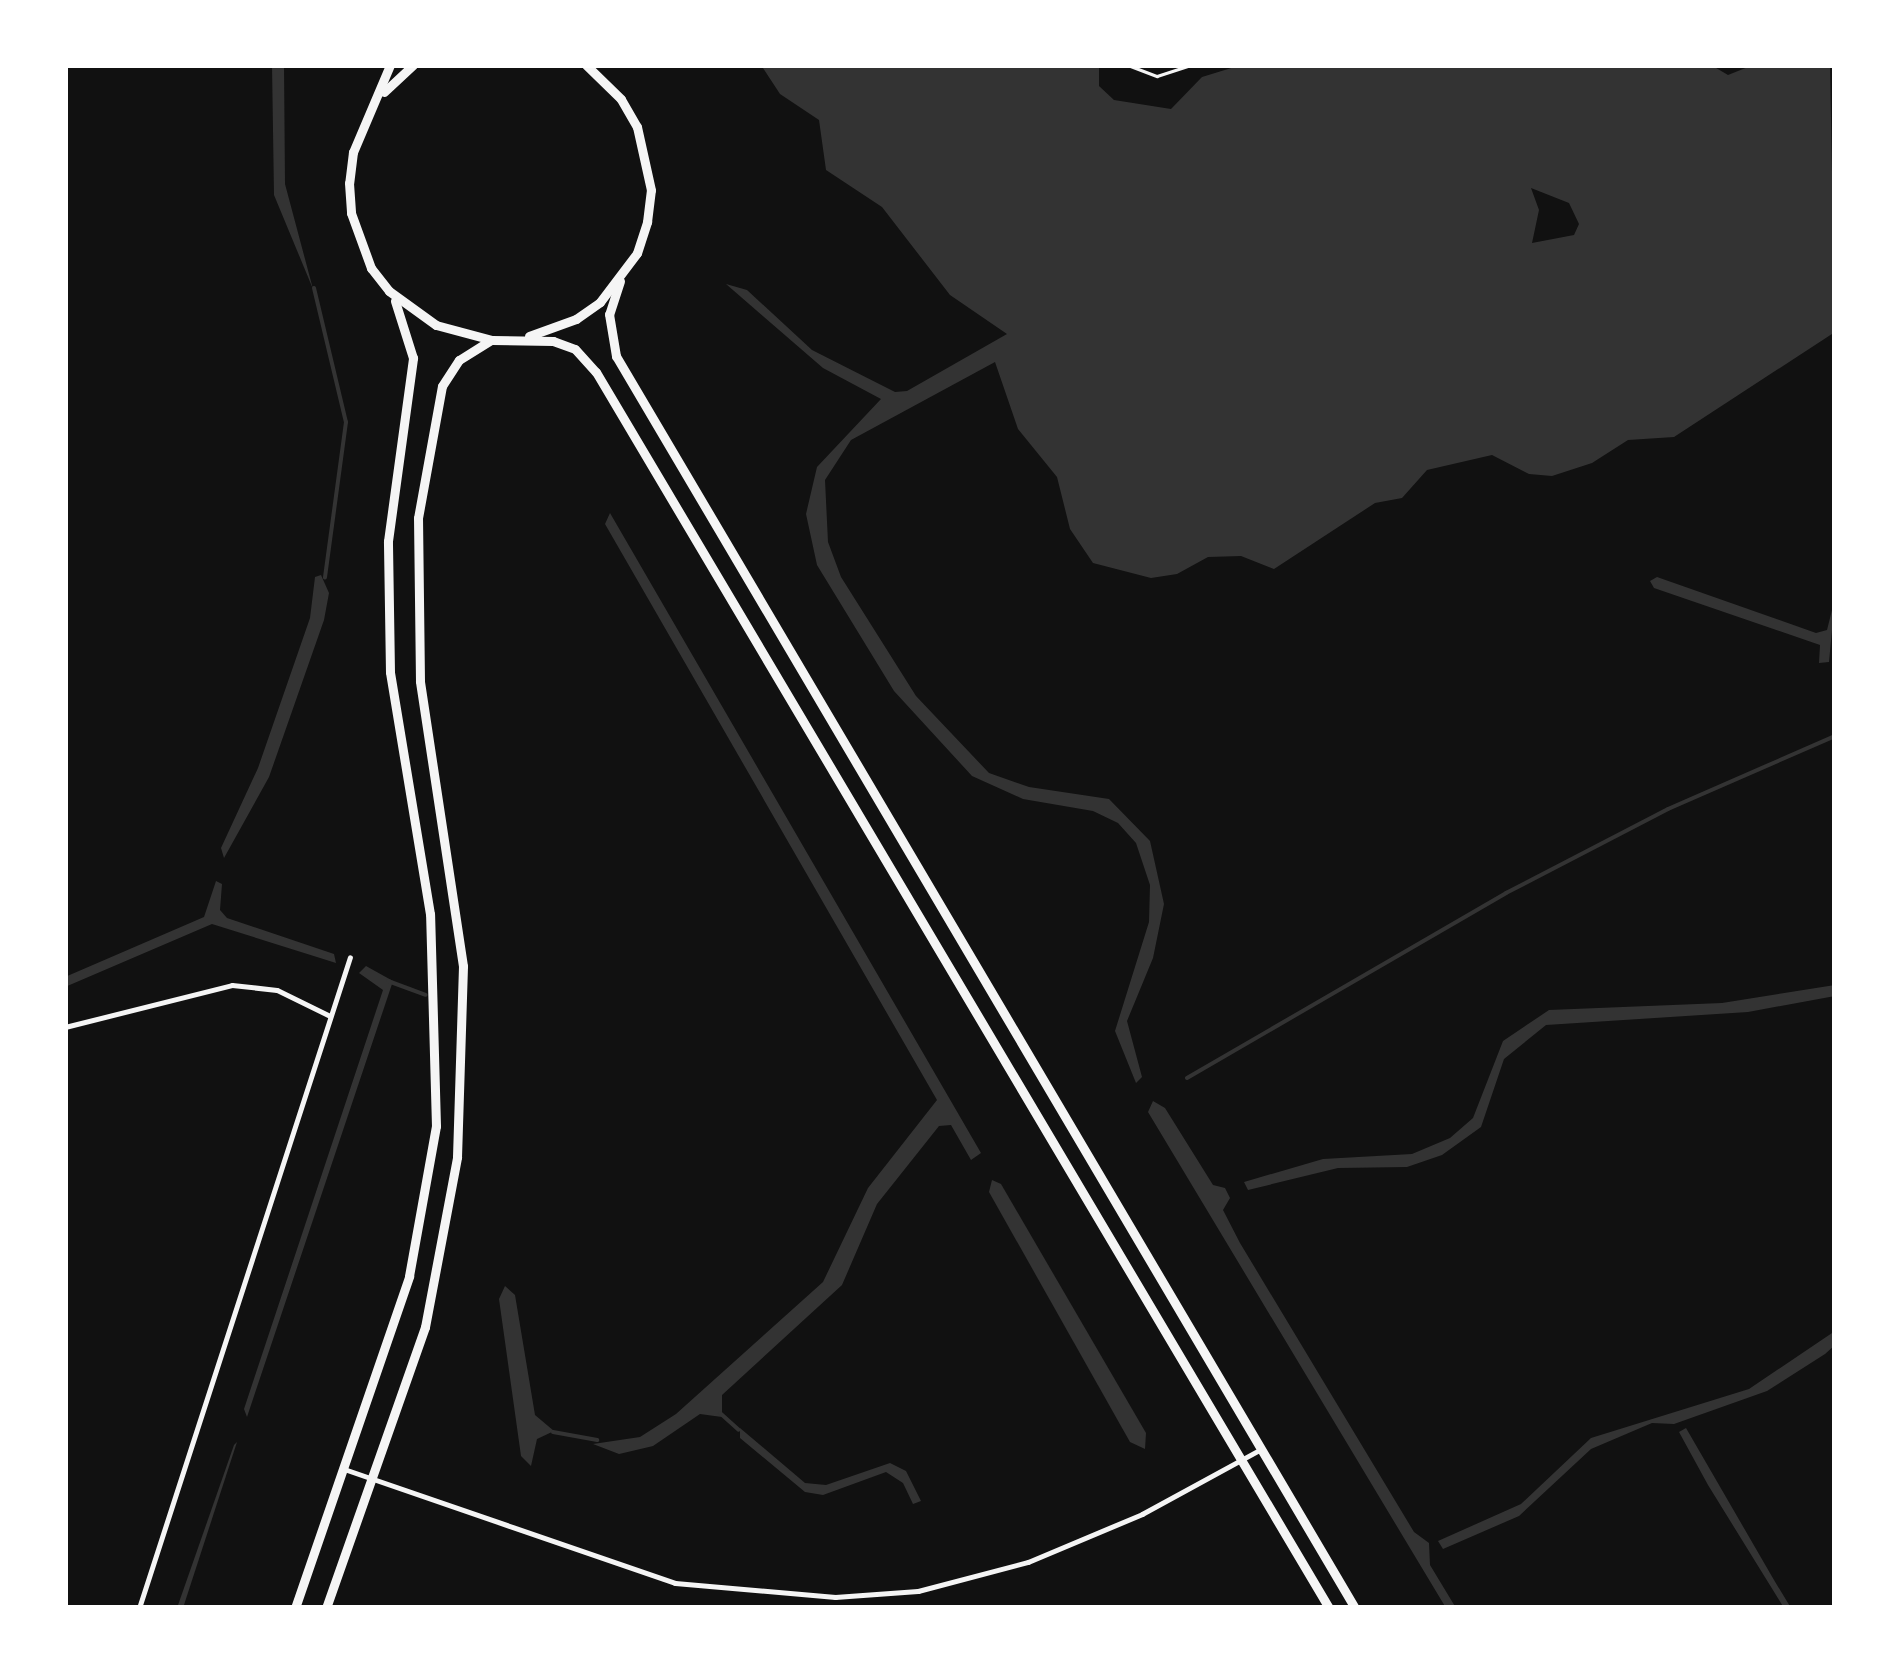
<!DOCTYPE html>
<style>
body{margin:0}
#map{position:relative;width:1900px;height:1673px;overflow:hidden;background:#111;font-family:Commissioner,sans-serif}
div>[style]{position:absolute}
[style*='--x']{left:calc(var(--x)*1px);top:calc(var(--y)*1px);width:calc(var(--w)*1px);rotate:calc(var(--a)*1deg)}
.water>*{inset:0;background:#333}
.stream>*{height:4px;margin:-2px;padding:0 2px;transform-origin:2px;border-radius:2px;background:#333}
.path>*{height:2.5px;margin:-1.25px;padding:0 1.25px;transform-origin:1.25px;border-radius:1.25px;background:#f5f5f5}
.minor>*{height:5px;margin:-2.5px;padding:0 2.5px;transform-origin:2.5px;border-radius:2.5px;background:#f5f5f5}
.trunk>*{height:9px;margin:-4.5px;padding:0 4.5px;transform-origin:4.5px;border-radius:4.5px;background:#f5f5f5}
span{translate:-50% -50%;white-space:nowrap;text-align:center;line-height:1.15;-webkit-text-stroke:8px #fff;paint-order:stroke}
.frame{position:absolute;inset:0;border:68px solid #fff;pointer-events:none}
</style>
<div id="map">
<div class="water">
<i style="clip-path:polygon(272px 65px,284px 65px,285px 184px,313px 289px,274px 195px)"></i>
<i style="clip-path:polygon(evenodd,761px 65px,1099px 65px,1099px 86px,1114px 100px,1171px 109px,1202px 77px,1241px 65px,1711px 65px,1728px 75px,1753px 65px,1830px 65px,1835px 332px,1674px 437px,1628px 440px,1592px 463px,1552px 476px,1529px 474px,1492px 455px,1427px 470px,1402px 498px,1375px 503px,1274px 569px,1241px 556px,1208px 557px,1177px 574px,1151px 578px,1093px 563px,1070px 529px,1057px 477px,1018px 429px,995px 362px,851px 440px,825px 480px,828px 542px,841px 577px,916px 696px,989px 773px,1029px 787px,1109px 799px,1150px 841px,1164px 904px,1153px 958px,1127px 1021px,1142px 1077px,1136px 1083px,1115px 1031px,1149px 922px,1150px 885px,1136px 843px,1118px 823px,1093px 811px,1023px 799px,972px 776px,894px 691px,817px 565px,806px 514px,817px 467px,881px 399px,823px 368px,726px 284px,747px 290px,812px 350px,895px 392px,907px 391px,1007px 334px,950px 295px,882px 207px,826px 170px,819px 120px,780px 94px,761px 65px,1531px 188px,1569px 203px,1579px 224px,1574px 235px,1532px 243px,1539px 210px,1531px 188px)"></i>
<i style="clip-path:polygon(610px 513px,981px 1153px,971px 1160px,951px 1125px,939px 1126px,877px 1204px,842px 1285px,722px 1395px,722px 1417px,700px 1414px,653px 1446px,619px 1454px,593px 1444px,640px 1437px,676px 1414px,823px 1282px,868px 1188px,937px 1100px,605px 524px)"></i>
<i style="clip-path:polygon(321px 575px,329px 593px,324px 620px,269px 777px,224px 858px,221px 848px,258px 768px,310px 618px,315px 577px)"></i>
<i style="clip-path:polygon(1657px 577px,1816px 633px,1827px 630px,1835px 598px,1829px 662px,1819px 663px,1820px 645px,1654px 588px,1650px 581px)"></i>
<i style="clip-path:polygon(216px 881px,222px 884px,220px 910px,227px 918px,334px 954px,336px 963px,212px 924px,65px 987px,65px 977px,204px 917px)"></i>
<i style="clip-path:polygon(366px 966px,393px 981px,247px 1417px,244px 1409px,383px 990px,359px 973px)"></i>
<i style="clip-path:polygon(1835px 985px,1835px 996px,1748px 1012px,1546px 1025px,1504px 1059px,1481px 1127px,1442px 1155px,1407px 1167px,1338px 1168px,1248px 1190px,1244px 1182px,1323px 1159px,1412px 1154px,1450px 1138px,1473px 1118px,1503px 1041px,1549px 1010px,1722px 1003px)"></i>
<i style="clip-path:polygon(1153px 1101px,1165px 1108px,1213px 1185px,1225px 1188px,1230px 1198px,1223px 1210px,1240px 1243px,1414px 1532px,1429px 1543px,1430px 1565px,1456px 1608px,1446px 1608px,1148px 1112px)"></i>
<i style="clip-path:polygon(992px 1180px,1001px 1184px,1146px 1433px,1145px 1449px,1130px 1442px,989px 1192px)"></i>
<i style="clip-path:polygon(505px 1286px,515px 1295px,535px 1415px,554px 1431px,537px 1439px,531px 1466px,521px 1456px,499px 1299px)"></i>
<i style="clip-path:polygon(1835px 1331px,1835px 1345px,1825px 1354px,1767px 1391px,1674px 1424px,1652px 1423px,1591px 1449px,1519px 1516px,1443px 1549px,1438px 1541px,1521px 1504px,1591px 1438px,1749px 1389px)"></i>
<i style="clip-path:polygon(740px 1428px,805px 1483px,826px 1485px,890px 1463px,906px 1471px,921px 1501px,913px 1504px,903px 1483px,886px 1472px,823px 1495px,805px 1492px,740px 1438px)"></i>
<i style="clip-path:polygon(1686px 1428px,1774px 1580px,1791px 1608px,1784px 1608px,1708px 1485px,1679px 1432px)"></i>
<i style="clip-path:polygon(237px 1442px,183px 1608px,177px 1608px,234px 1445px)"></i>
</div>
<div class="stream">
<i style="--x:314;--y:288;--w:138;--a:76.6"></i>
<i style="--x:346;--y:422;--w:157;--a:97.7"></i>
<i style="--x:388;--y:981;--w:40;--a:20.2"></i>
<i style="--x:1187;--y:1078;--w:369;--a:-30.1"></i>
<i style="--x:1506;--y:893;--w:182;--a:-27.4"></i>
<i style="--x:1668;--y:809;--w:182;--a:-23.6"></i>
<i style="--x:720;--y:1413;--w:25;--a:42"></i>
<i style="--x:553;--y:1432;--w:45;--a:10.3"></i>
</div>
<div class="path">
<i style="--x:1128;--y:65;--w:31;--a:21"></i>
<i style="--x:1157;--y:76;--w:35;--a:-18"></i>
</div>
<div class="minor">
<i style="--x:65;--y:1027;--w:172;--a:-14.1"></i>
<i style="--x:232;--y:985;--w:45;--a:6.3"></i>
<i style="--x:277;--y:990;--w:59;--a:26.1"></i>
<i style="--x:344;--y:1469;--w:350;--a:19"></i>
<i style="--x:675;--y:1583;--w:161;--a:5"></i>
<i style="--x:835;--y:1597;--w:83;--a:-4.1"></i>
<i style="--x:918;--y:1591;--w:114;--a:-14.8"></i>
<i style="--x:1028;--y:1562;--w:124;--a:-22.8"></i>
<i style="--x:1142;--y:1514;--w:136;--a:-28.6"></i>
<i style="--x:139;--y:1608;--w:684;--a:-72.04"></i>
</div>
<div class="trunk">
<i style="--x:390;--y:65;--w:95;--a:113"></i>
<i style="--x:353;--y:152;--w:31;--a:97"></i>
<i style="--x:349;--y:183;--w:30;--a:86"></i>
<i style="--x:351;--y:213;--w:59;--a:70"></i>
<i style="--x:371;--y:268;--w:29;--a:52"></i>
<i style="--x:389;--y:291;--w:58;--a:35.9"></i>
<i style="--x:436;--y:325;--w:58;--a:15"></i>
<i style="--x:492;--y:340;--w:61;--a:0.9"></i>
<i style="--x:553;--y:341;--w:23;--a:20"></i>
<i style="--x:575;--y:349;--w:31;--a:48"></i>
<i style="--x:596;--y:372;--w:1437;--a:59.33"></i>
<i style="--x:384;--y:92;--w:40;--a:-43"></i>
<i style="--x:620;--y:281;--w:35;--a:108"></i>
<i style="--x:609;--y:314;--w:43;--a:80.5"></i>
<i style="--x:616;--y:356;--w:1454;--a:59.45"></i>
<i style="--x:529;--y:336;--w:50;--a:-19.9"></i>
<i style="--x:576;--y:319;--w:29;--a:-35"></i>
<i style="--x:600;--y:302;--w:61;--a:-52.9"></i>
<i style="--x:637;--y:253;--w:33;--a:-72"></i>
<i style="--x:647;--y:222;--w:32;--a:-83"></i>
<i style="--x:651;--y:190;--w:65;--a:-102.5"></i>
<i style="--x:637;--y:127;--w:32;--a:-120"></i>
<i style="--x:621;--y:99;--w:49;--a:-135.8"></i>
<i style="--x:295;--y:1608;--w:351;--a:-71"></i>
<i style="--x:409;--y:1276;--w:152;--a:-79.8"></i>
<i style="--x:436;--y:1126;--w:212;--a:-91.6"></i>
<i style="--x:430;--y:914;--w:245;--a:-99.4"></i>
<i style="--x:390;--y:672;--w:131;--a:-90.9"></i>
<i style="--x:388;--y:541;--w:185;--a:-82.2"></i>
<i style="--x:413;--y:358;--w:60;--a:-107.5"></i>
<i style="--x:326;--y:1608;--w:298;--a:-70.6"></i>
<i style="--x:425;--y:1327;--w:173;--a:-79.3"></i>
<i style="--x:457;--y:1157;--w:191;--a:-88.2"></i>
<i style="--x:463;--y:966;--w:288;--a:-98.6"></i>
<i style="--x:420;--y:681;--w:163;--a:-90.7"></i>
<i style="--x:418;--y:518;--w:134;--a:-79.7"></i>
<i style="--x:442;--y:386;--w:31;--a:-57"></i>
<i style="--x:459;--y:360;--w:36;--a:-32"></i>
</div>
<div class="frame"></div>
</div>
